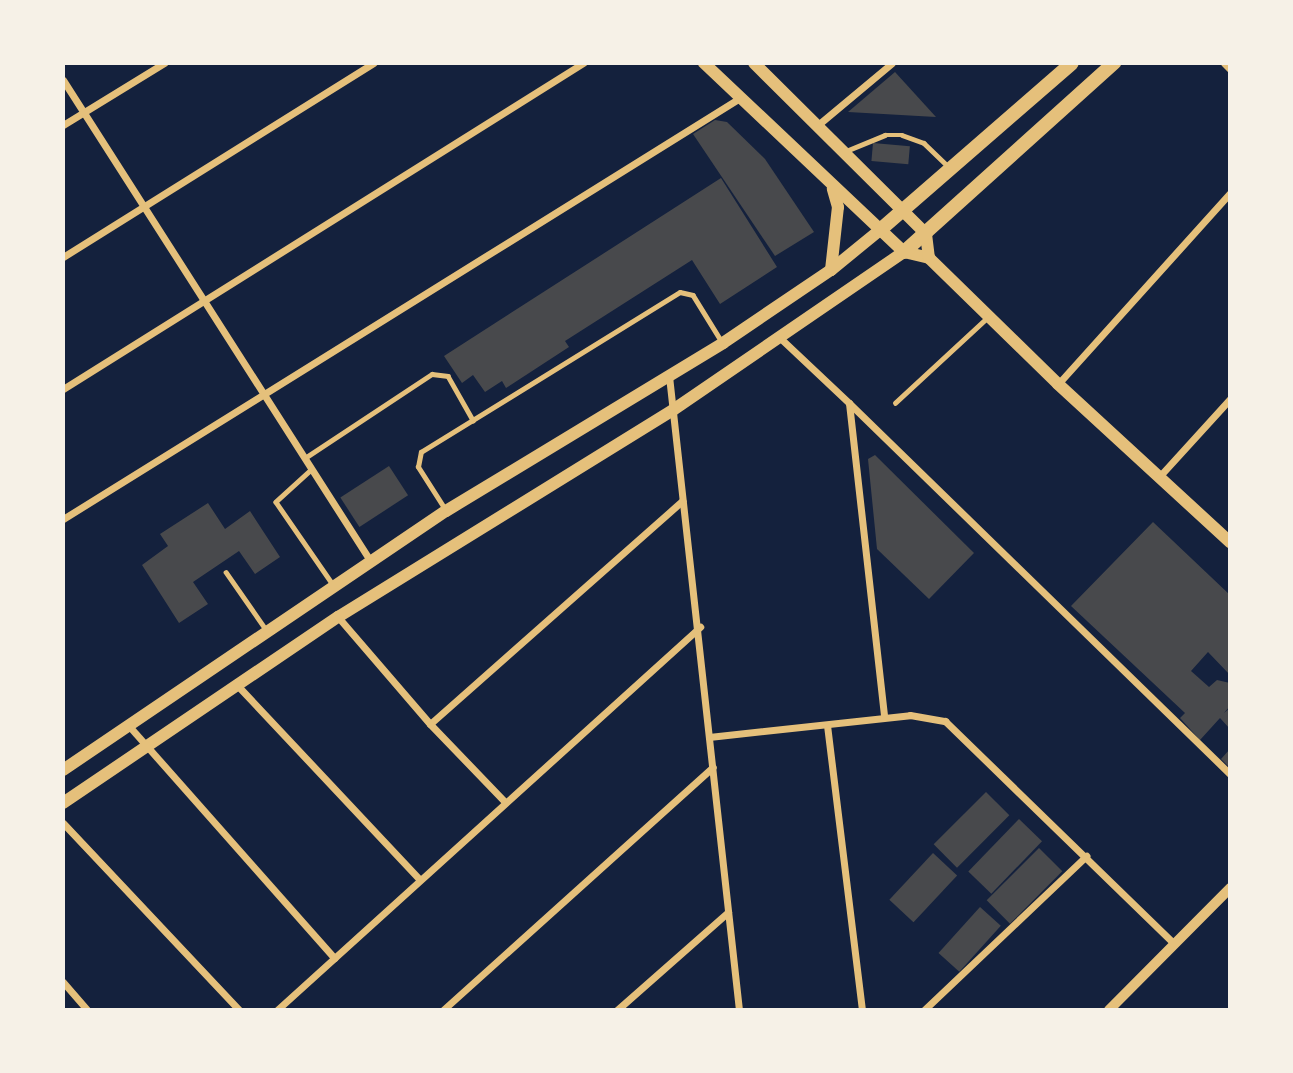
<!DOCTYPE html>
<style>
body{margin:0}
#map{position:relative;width:1293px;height:1073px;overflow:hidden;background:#14213d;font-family:"Crimson Pro",serif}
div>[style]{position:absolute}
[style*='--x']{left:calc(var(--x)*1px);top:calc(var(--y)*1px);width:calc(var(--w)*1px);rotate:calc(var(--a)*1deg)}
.building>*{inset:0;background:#48494c;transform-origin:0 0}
.path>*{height:3.5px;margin:-1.75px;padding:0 1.75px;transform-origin:1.75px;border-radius:1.75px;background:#e5c07b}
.service>*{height:4.5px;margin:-2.25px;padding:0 2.25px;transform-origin:2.25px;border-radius:2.25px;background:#e5c07b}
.minor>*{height:7px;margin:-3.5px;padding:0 3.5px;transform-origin:3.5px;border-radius:3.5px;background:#e5c07b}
.tertiary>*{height:10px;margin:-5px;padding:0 5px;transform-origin:5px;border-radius:5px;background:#e5c07b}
.secondary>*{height:12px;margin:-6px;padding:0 6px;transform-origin:6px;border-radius:6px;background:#e5c07b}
.primary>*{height:14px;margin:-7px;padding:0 7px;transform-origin:7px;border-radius:7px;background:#e5c07b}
span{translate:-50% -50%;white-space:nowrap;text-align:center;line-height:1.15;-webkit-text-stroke:5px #f6f1e7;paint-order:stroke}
.frame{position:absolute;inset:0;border:65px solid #f6f1e7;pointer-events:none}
</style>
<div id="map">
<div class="building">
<i style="clip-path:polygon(895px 72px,936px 117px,848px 112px)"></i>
<i style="clip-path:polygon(715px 120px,727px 122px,765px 159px,814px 232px,775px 256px,693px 134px)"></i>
<i style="left:873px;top:143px;width:37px;height:18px;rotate:5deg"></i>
<i style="clip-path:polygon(721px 178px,777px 267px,720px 304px,692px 260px,565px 341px,569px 347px,506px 388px,502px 381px,485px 392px,473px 375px,462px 383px,444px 356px)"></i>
<i style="clip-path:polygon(875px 455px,974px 553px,929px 599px,877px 549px,868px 459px)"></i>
<i style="left:389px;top:466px;width:35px;height:58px;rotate:57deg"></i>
<i style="clip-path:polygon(208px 503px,225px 529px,250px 511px,280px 557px,255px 574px,239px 551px,193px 582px,208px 604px,179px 623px,142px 565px,168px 546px,160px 534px)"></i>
<i style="clip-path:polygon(1153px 522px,1230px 595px,1230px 675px,1208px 652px,1191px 671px,1209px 687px,1217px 680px,1230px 683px,1230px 706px,1224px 713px,1230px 708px,1230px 729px,1220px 718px,1200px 740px,1180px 718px,1185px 713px,1071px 606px)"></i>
<i style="clip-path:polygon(1230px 749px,1230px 768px,1221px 759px)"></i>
<i style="left:986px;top:792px;width:33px;height:74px;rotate:45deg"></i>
<i style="left:1019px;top:819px;width:32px;height:73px;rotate:44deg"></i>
<i style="left:1039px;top:848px;width:33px;height:74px;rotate:45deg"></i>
<i style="left:933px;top:853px;width:33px;height:64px;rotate:43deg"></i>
<i style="left:980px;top:907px;width:28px;height:62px;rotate:42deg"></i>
</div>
<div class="path">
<i style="--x:1140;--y:1010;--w:4;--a:0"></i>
</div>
<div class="service">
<i style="--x:846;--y:151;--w:42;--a:-22.3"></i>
<i style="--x:885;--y:135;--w:17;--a:0"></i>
<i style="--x:902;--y:135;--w:23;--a:20"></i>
<i style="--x:924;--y:143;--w:36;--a:44"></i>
<i style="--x:895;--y:403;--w:127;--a:-42.8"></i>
<i style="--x:305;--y:458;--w:152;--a:-33.5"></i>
<i style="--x:432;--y:374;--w:16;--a:7"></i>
<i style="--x:448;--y:376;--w:51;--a:60.4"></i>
<i style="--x:310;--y:471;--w:46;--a:137.6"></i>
<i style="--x:276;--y:502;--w:102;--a:55.4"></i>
<i style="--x:446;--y:511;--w:52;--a:-122.5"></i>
<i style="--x:418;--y:467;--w:15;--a:-79"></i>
<i style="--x:421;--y:452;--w:304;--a:-31.7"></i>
<i style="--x:680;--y:292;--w:13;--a:13"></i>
<i style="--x:693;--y:295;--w:55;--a:58.3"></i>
<i style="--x:226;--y:572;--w:72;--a:55.2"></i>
</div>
<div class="minor">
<i style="--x:1224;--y:63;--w:8;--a:45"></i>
<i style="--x:63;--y:80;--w:572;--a:57.42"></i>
<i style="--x:819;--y:124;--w:95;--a:-39.9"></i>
<i style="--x:63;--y:125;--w:119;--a:-31.5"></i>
<i style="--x:63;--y:257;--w:366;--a:-32"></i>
<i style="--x:778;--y:336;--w:98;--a:43.3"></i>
<i style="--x:849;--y:403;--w:316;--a:83.6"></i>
<i style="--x:669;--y:376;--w:638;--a:83.7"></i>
<i style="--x:1058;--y:384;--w:257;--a:-48"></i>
<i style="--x:63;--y:389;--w:614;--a:-32.08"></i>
<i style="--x:849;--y:403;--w:532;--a:44.24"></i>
<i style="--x:1158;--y:478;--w:107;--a:-47.7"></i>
<i style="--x:63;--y:519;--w:797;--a:-31.88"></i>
<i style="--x:338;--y:617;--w:141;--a:49.3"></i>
<i style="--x:430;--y:724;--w:107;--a:46.1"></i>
<i style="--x:237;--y:685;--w:267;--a:46.8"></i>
<i style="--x:430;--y:724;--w:337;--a:-41.5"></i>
<i style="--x:827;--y:725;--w:287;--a:83"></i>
<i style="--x:129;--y:726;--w:310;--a:48.5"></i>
<i style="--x:709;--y:737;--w:202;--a:-6.2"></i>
<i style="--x:910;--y:715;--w:36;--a:10"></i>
<i style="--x:945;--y:721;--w:320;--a:44.2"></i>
<i style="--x:63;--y:823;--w:257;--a:46.7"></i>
<i style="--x:63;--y:982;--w:37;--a:49"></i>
<i style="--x:277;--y:1010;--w:571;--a:-42.16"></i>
<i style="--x:443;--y:1010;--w:363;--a:-42"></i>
<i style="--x:617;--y:1010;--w:148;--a:-41.4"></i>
<i style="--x:924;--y:1010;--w:224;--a:-43.5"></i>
</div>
<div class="tertiary">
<i style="--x:1109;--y:1010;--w:172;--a:-45.2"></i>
</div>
<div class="secondary">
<i style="--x:704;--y:63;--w:275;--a:43.4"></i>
<i style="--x:904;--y:252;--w:26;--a:13"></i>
<i style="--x:929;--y:258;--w:180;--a:44.3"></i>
<i style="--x:1058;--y:384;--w:234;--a:42.6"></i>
<i style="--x:754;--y:63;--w:243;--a:44.8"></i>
<i style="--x:926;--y:234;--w:24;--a:83"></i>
<i style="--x:831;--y:270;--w:63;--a:-83.7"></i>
<i style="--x:838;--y:207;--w:19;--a:-106"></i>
<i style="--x:63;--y:770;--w:462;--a:-34.1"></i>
<i style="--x:446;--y:511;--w:324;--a:-31.2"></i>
<i style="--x:723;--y:343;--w:130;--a:-34.1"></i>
<i style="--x:831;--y:270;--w:63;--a:-39.2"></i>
<i style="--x:63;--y:803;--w:332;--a:-34.1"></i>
<i style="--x:338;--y:617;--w:394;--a:-31.7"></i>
<i style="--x:673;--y:410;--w:280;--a:-34.4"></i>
</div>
<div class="primary">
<i style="--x:880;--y:230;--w:254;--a:-41"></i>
<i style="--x:904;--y:252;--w:283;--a:-42"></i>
</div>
<div class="frame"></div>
</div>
